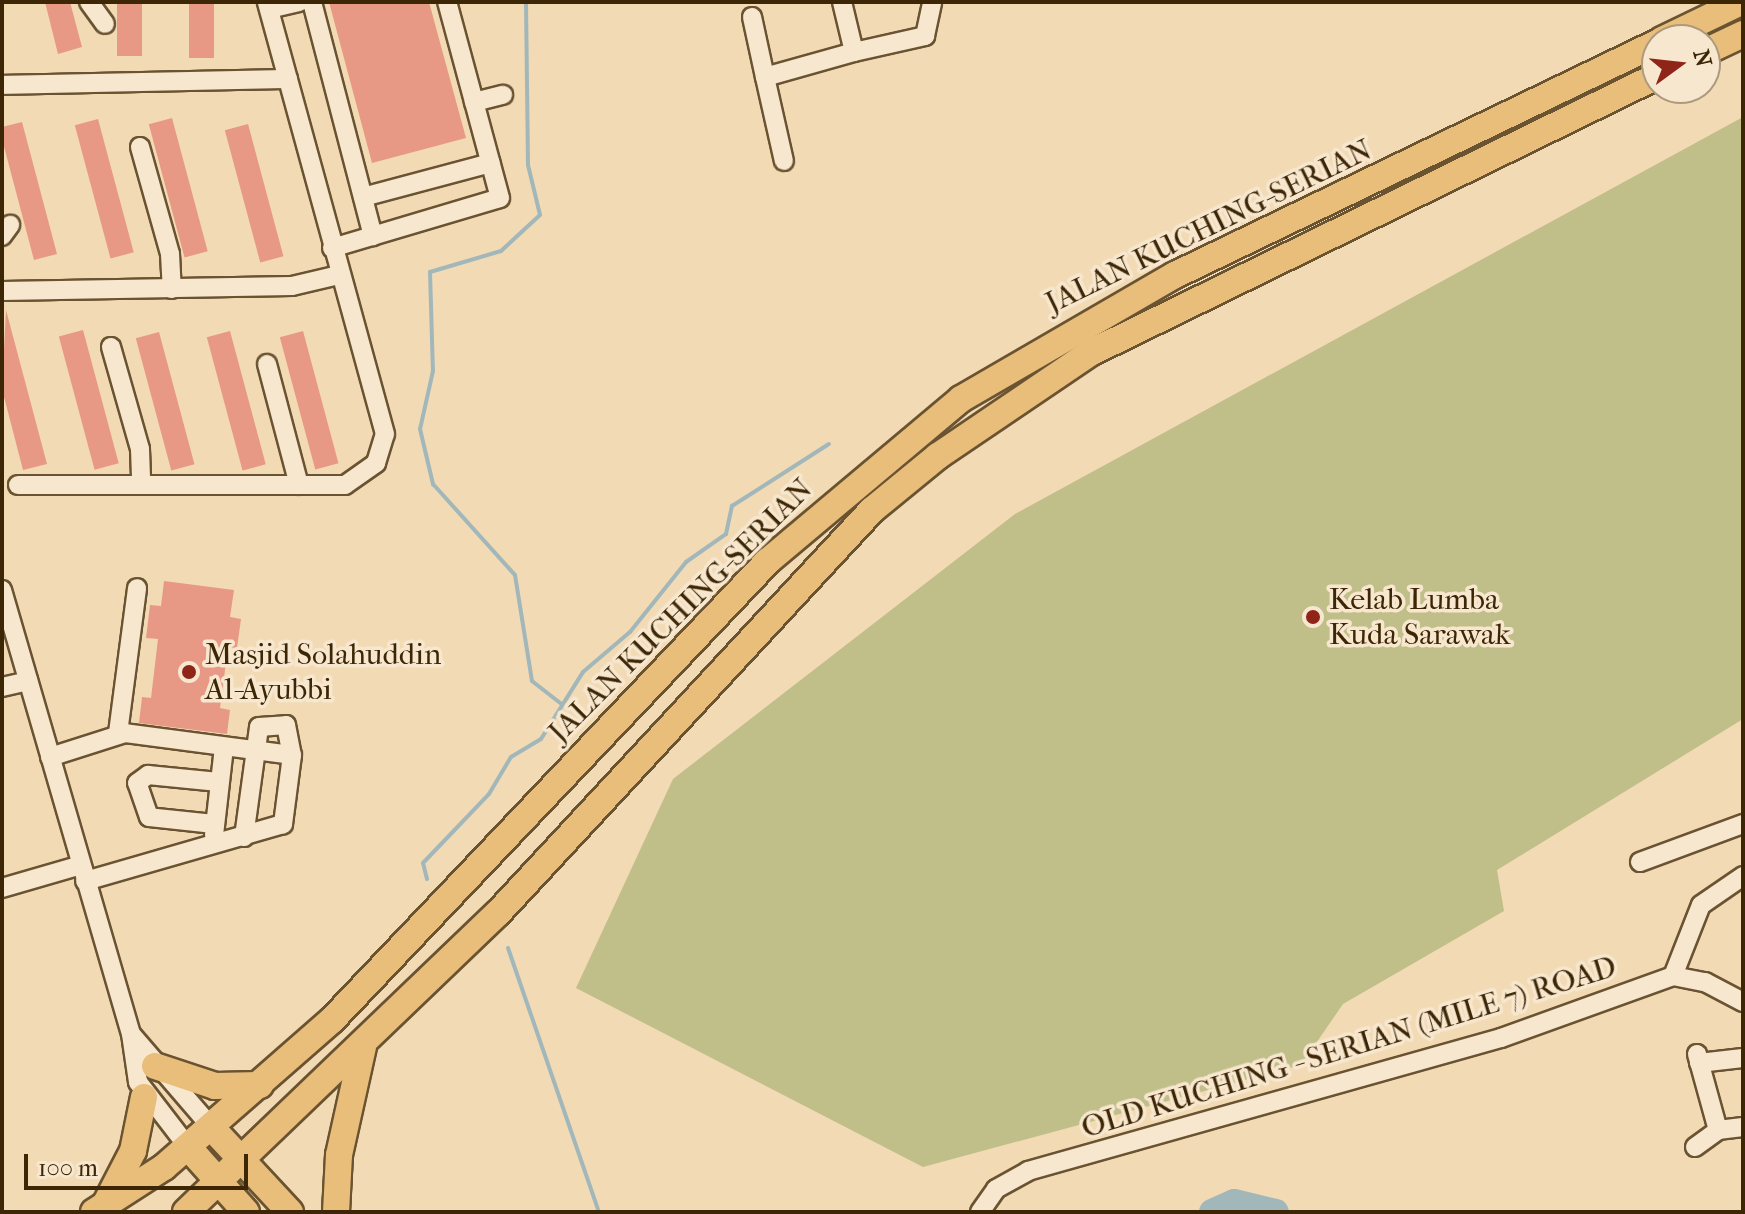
<!DOCTYPE html>
<style>
body{margin:0}
#map{position:relative;width:1745px;height:1214px;overflow:hidden;background:#f2dab5;font-family:"IM FELL French Canon",serif}
div>[style]{position:absolute}
[style*='--x']{left:calc(var(--x)*1px);top:calc(var(--y)*1px);width:calc(var(--w)*1px);rotate:calc(var(--a)*1deg)}
.green>*{inset:0;background:#c0be89}
.stream>*{height:4px;margin:-2px;padding:0 2px;transform-origin:2px;border-radius:2px;background:#a2b7ba}
.river>*{height:26px;margin:-13px;padding:0 13px;transform-origin:13px;border-radius:13px;background:#a2b7ba}
.building>*{inset:0;background:#e79986;transform-origin:0 0}
.roads{filter:drop-shadow(2px 0 #6a5331) drop-shadow(-2px 0 #6a5331) drop-shadow(0 2px #6a5331) drop-shadow(0 -2px #6a5331)}
.minor>*{height:18px;margin:-9px;padding:0 9px;transform-origin:9px;border-radius:9px;background:#f7e7cf}
.highway>*{height:26px;margin:-13px;padding:0 13px;transform-origin:13px;border-radius:13px;background:#e9bd7a}
.dots>*{width:22px;height:22px;translate:-50% -50%;box-sizing:border-box;border:4px solid #f7e7cf;border-radius:50%}
span{translate:-50% -50%;white-space:nowrap;text-align:center;line-height:1.15;-webkit-text-stroke:7px #f7e7cf;paint-order:stroke}
.street-label{font-size:30px;color:#3d2605}
.poi-label{font-size:30px;color:#3d2605}
.left{translate:0 -50%;text-align:left}
.frame{position:absolute;inset:0;border:4px solid #3d2605;pointer-events:none}
.north{position:absolute;left:1641px;top:24px;width:80px;height:80px;box-sizing:border-box;background:#f7e7cf;border:2px solid #ad9a7e;border-radius:50%;rotate:75deg;font-size:22px;font-weight:700;line-height:32px;text-align:center;color:#3d2605}
.north::after{content:'';display:block;margin:auto;width:28px;height:36px;background:#8f2418;clip-path:polygon(50% 0,100% 100%,50% 72%,0 100%)}
.scale{position:absolute;left:24px;top:1154px;width:224px;height:36px;box-sizing:border-box;border:4px solid #3d2605;border-top:0;padding-left:10px;font-size:24px;line-height:28px;white-space:nowrap;color:#3d2605;-webkit-text-stroke:6px #f7e7cf;paint-order:stroke}
</style>
<div id="map">
<div class="green">
<i style="clip-path:polygon(1743px 117px,1743px 719px,1497px 870px,1504px 911px,1343px 1004px,1301px 1065px,923px 1167px,576px 988px,673px 779px,1015px 514px)"></i>
</div>
<div class="stream">
<i style="--x:526;--y:2;--w:163;--a:89.3"></i>
<i style="--x:528;--y:165;--w:51;--a:76.5"></i>
<i style="--x:540;--y:215;--w:53;--a:137.3"></i>
<i style="--x:501;--y:251;--w:74;--a:163.5"></i>
<i style="--x:430;--y:272;--w:99;--a:88.3"></i>
<i style="--x:433;--y:371;--w:59;--a:102.6"></i>
<i style="--x:420;--y:429;--w:57;--a:76.7"></i>
<i style="--x:433;--y:484;--w:122;--a:48"></i>
<i style="--x:515;--y:575;--w:107;--a:80.9"></i>
<i style="--x:532;--y:681;--w:37;--a:38"></i>
<i style="--x:427;--y:879;--w:16;--a:-104"></i>
<i style="--x:423;--y:863;--w:95;--a:-46.3"></i>
<i style="--x:489;--y:794;--w:43;--a:-59.3"></i>
<i style="--x:511;--y:757;--w:35;--a:-31"></i>
<i style="--x:541;--y:739;--w:79;--a:-57.9"></i>
<i style="--x:583;--y:672;--w:62;--a:-40.4"></i>
<i style="--x:630;--y:632;--w:90;--a:-51.3"></i>
<i style="--x:686;--y:562;--w:49;--a:-35"></i>
<i style="--x:726;--y:534;--w:29;--a:-78"></i>
<i style="--x:732;--y:506;--w:115;--a:-32.6"></i>
<i style="--x:508;--y:948;--w:279;--a:71"></i>
</div>
<div class="river">
<i style="--x:1212;--y:1212;--w:24;--a:-24"></i>
<i style="--x:1234;--y:1202;--w:43;--a:13.4"></i>
</div>
<div class="building">
<i style="clip-path:polygon(45px 2px,70px 2px,82px 47px,58px 54px)"></i>
<i style="left:117px;top:2px;width:25px;height:54px"></i>
<i style="left:189px;top:2px;width:25px;height:56px"></i>
<i style="clip-path:polygon(329px 2px,429px 2px,466px 138px,372px 163px)"></i>
<i style="left:172px;top:118px;width:138px;height:24px;rotate:75deg"></i>
<i style="left:98px;top:119px;width:138px;height:24px;rotate:75deg"></i>
<i style="clip-path:polygon(22px 122px,57px 254px,34px 260px,2px 139px,2px 127px)"></i>
<i style="left:248px;top:124px;width:137px;height:24px;rotate:75deg"></i>
<i style="clip-path:polygon(6px 310px,47px 464px,23px 470px,2px 389px)"></i>
<i style="left:83px;top:330px;width:138px;height:25px;rotate:75deg"></i>
<i style="left:230px;top:331px;width:138px;height:24px;rotate:75deg"></i>
<i style="left:303px;top:331px;width:137px;height:24px;rotate:75deg"></i>
<i style="left:159px;top:332px;width:137px;height:24px;rotate:75deg"></i>
<i style="clip-path:polygon(164px 581px,234px 590px,230px 617px,241px 619px,237px 648px,228px 647px,220px 708px,230px 710px,227px 734px,139px 723px,142px 697px,151px 698px,158px 639px,146px 638px,150px 605px,161px 606px)"></i>
</div>
<div class="roads">
<div class="minor">
<i style="--x:89;--y:2;--w:27;--a:54"></i>
<i style="--x:312;--y:2;--w:242;--a:75.4"></i>
<i style="--x:269;--y:9;--w:31;--a:-13"></i>
<i style="--x:752;--y:17;--w:61;--a:77.8"></i>
<i style="--x:765;--y:77;--w:92;--a:-15.7"></i>
<i style="--x:854;--y:52;--w:51;--a:-103.5"></i>
<i style="--x:854;--y:52;--w:73;--a:-12.7"></i>
<i style="--x:925;--y:36;--w:35;--a:-78"></i>
<i style="--x:765;--y:77;--w:86;--a:77.3"></i>
<i style="--x:2;--y:85;--w:286;--a:-1.2"></i>
<i style="--x:474;--y:102;--w:30;--a:-14"></i>
<i style="--x:140;--y:147;--w:111;--a:74.3"></i>
<i style="--x:170;--y:254;--w:35;--a:87"></i>
<i style="--x:363;--y:197;--w:132;--a:-14.9"></i>
<i style="--x:2;--y:236;--w:14;--a:-54"></i>
<i style="--x:332;--y:248;--w:175;--a:-16.6"></i>
<i style="--x:500;--y:198;--w:203;--a:-105.1"></i>
<i style="--x:2;--y:291;--w:290;--a:-1"></i>
<i style="--x:292;--y:286;--w:48;--a:-13.2"></i>
<i style="--x:111;--y:347;--w:106;--a:74.1"></i>
<i style="--x:140;--y:449;--w:36;--a:88"></i>
<i style="--x:267;--y:364;--w:125;--a:75.2"></i>
<i style="--x:18;--y:485;--w:327;--a:0"></i>
<i style="--x:345;--y:485;--w:38;--a:-35"></i>
<i style="--x:376;--y:463;--w:30;--a:-73"></i>
<i style="--x:385;--y:434;--w:448;--a:-105.3"></i>
<i style="--x:2;--y:590;--w:462;--a:73.8"></i>
<i style="--x:131;--y:1034;--w:49;--a:81.7"></i>
<i style="--x:138;--y:1082;--w:82;--a:52.4"></i>
<i style="--x:2;--y:687;--w:27;--a:-13"></i>
<i style="--x:118;--y:733;--w:146;--a:-82.5"></i>
<i style="--x:50;--y:757;--w:79;--a:-17.7"></i>
<i style="--x:125;--y:733;--w:168;--a:7.5"></i>
<i style="--x:292;--y:755;--w:70;--a:97.4"></i>
<i style="--x:283;--y:824;--w:206;--a:163.9"></i>
<i style="--x:214;--y:824;--w:65;--a:-173.9"></i>
<i style="--x:149;--y:817;--w:36;--a:-109"></i>
<i style="--x:137;--y:783;--w:14;--a:-36"></i>
<i style="--x:148;--y:775;--w:71;--a:5.6"></i>
<i style="--x:214;--y:835;--w:89;--a:-83.5"></i>
<i style="--x:244;--y:837;--w:111;--a:-82.2"></i>
<i style="--x:259;--y:727;--w:27;--a:-4"></i>
<i style="--x:286;--y:725;--w:31;--a:79"></i>
<i style="--x:1640;--y:862;--w:110;--a:-20.3"></i>
<i style="--x:2;--y:888;--w:82;--a:-16.2"></i>
<i style="--x:1673;--y:976;--w:76;--a:-68.5"></i>
<i style="--x:1701;--y:905;--w:51;--a:-34.6"></i>
<i style="--x:132;--y:1035;--w:121;--a:49.3"></i>
<i style="--x:1697;--y:1054;--w:79;--a:74.6"></i>
<i style="--x:1699;--y:1063;--w:44;--a:-6.5"></i>
<i style="--x:1695;--y:1147;--w:29;--a:-36"></i>
<i style="--x:1718;--y:1130;--w:25;--a:-7"></i>
<i style="--x:980;--y:1212;--w:28;--a:-55"></i>
<i style="--x:996;--y:1189;--w:37;--a:-29"></i>
<i style="--x:1028;--y:1171;--w:491;--a:-15.7"></i>
<i style="--x:1501;--y:1038;--w:183;--a:-19.8"></i>
<i style="--x:1673;--y:976;--w:33;--a:11"></i>
<i style="--x:1705;--y:982;--w:43;--a:27.8"></i>
</div>
<div class="highway">
<i style="--x:1662;--y:40;--w:88;--a:-25.7"></i>
<i style="--x:1705;--y:52;--w:42;--a:-25.3"></i>
<i style="--x:155;--y:1066;--w:63;--a:18.4"></i>
<i style="--x:215;--y:1086;--w:45;--a:-1.3"></i>
<i style="--x:211;--y:1127;--w:116;--a:47.1"></i>
<i style="--x:188;--y:1147;--w:87;--a:48.3"></i>
<i style="--x:104;--y:1207;--w:63;--a:-62.6"></i>
<i style="--x:133;--y:1151;--w:55;--a:-78.5"></i>
<i style="--x:94;--y:1212;--w:83;--a:-32.7"></i>
<i style="--x:164;--y:1167;--w:223;--a:-41.2"></i>
<i style="--x:332;--y:1020;--w:633;--a:-46.47"></i>
<i style="--x:768;--y:561;--w:252;--a:-40"></i>
<i style="--x:961;--y:399;--w:247;--a:-30.1"></i>
<i style="--x:1175;--y:275;--w:535;--a:-25.7"></i>
<i style="--x:186;--y:1212;--w:432;--a:-43.8"></i>
<i style="--x:498;--y:913;--w:550;--a:-47.14"></i>
<i style="--x:872;--y:510;--w:85;--a:-39.3"></i>
<i style="--x:938;--y:456;--w:184;--a:-34.1"></i>
<i style="--x:1090;--y:353;--w:631;--a:-26.04"></i>
<i style="--x:336;--y:1212;--w:57;--a:-87"></i>
<i style="--x:339;--y:1155;--w:111;--a:-77.5"></i>
</div>
</div>
<div class="dots">
<i style="left:1313px;top:617px;background:#8f2418"></i>
<i style="left:189px;top:672px;background:#8f2418"></i>
</div>
<div class="street-label">
<span style="left:1209px;top:227px;rotate:-26deg">JALAN KUCHING-SERIAN</span>
<span style="left:681px;top:611px;rotate:-45deg">JALAN KUCHING-SERIAN</span>
<span style="left:1349px;top:1048px;rotate:-17deg">OLD KUCHING - SERIAN (MILE 7) ROAD</span>
</div>
<div class="poi-label">
<span class="left" style="left:1329px;top:617px">Kelab Lumba<br>Kuda Sarawak</span>
<span class="left" style="left:205px;top:672px">Masjid Solahuddin<br>Al-Ayubbi</span>
</div>
<div class="frame"></div>
<div class="north">N</div>
<div class="scale">100 m</div>
</div>
